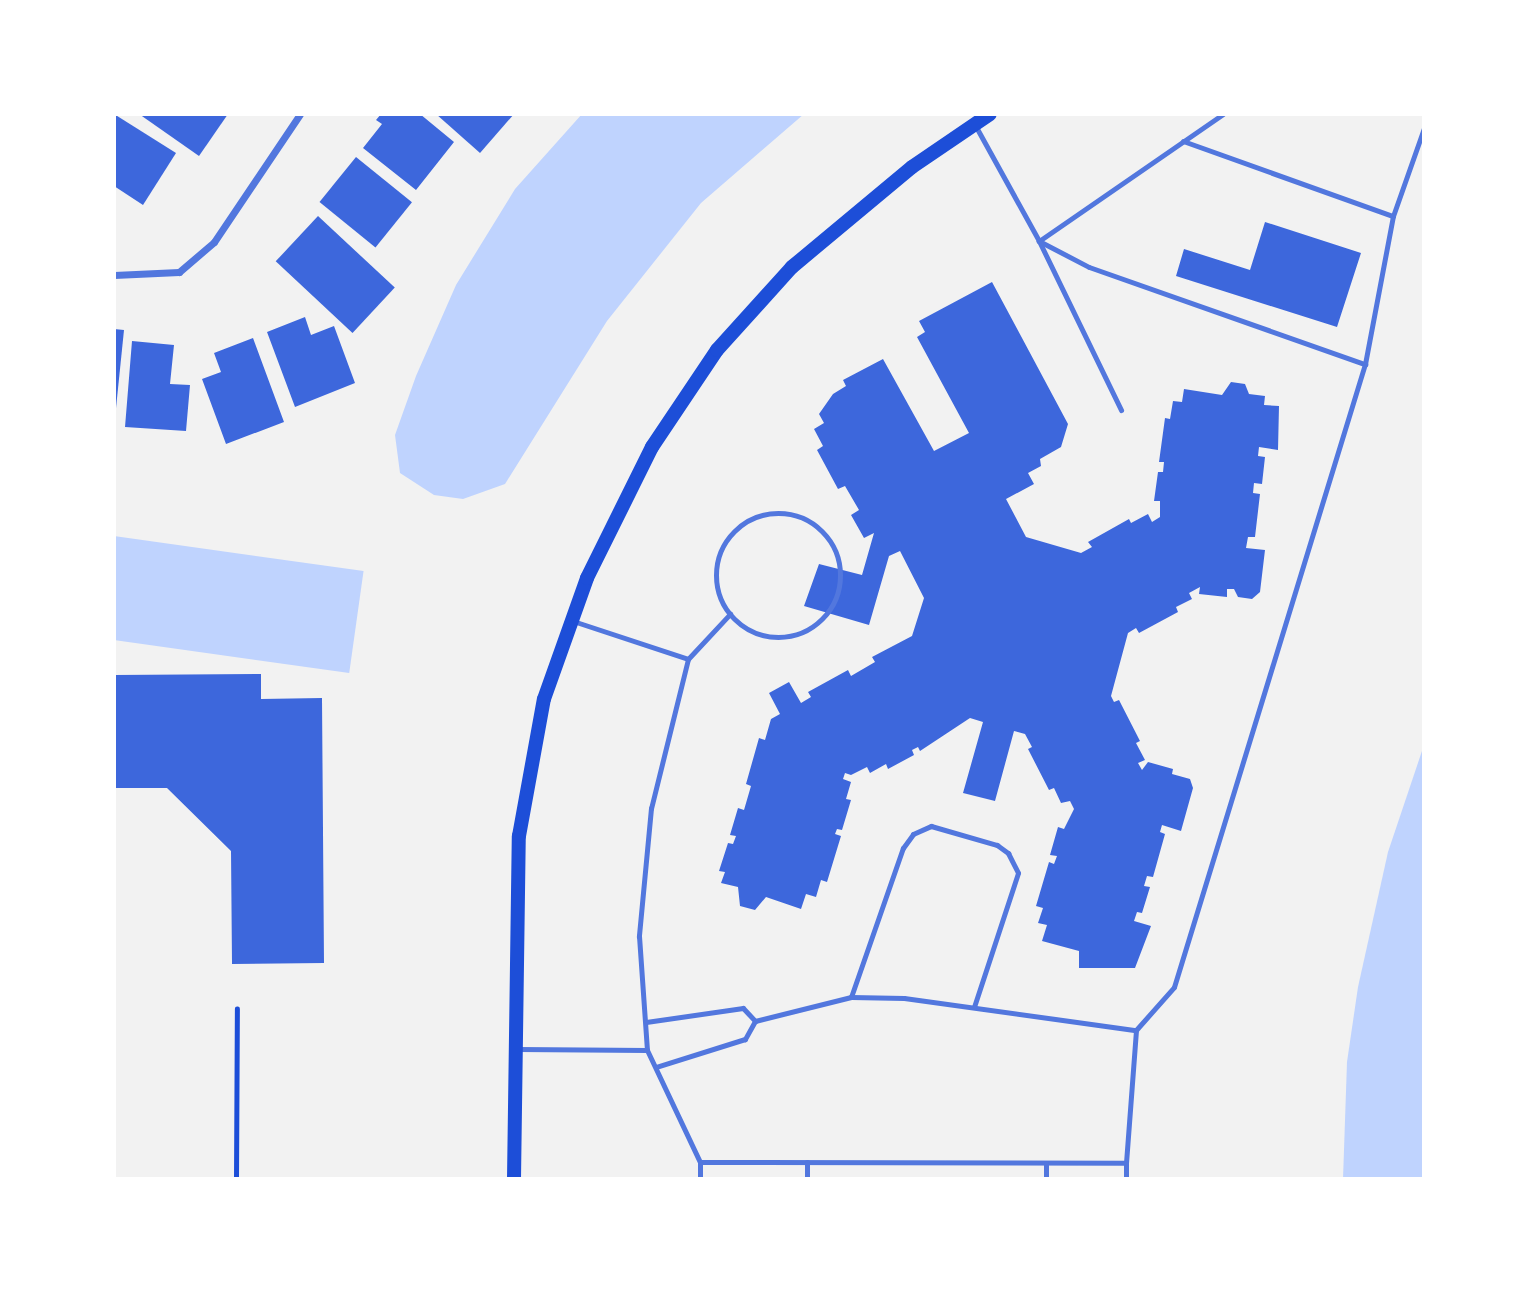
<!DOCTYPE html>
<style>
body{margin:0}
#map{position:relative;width:1538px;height:1293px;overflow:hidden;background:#f2f2f2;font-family:Jost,sans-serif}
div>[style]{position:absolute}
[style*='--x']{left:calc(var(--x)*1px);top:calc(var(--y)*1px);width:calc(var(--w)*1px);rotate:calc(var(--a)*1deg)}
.water>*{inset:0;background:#bfd3fe;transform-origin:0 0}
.building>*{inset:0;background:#3d67dc;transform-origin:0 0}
.path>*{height:4.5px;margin:-2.25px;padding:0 2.25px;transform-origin:2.25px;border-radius:2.25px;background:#1d4ed8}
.service>*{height:5px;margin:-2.5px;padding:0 2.5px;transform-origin:2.5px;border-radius:2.5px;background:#5277de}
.service>.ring{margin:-2.5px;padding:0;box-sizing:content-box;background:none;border:5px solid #5277de;border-radius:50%}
.minor>*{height:7px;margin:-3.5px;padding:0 3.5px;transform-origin:3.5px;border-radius:3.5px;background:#5277de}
.secondary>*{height:14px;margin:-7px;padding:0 7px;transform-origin:7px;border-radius:7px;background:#1d4ed8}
span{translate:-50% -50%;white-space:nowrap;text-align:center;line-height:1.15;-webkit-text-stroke:7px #fff;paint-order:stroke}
.frame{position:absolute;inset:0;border:116px solid #fff;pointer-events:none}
</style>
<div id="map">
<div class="water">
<i style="clip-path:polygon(582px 114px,804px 114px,701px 203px,607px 321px,505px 484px,463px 499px,434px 495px,400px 473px,395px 435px,416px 376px,456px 285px,515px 189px)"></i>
<i style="left:114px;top:536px;width:252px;height:103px;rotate:8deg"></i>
<i style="clip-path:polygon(1424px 745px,1424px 1179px,1343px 1179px,1347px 1062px,1358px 987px,1388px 852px)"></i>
</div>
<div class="building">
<i style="clip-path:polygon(114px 114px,176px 153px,143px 205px,114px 186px)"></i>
<i style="clip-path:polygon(139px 114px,228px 114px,199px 156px)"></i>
<i style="clip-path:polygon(381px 114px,420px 114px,454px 142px,416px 190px,363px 148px,382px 124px,376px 120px)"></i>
<i style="clip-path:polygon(436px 114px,514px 114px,480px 153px)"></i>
<i style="left:356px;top:157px;width:72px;height:58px;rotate:39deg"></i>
<i style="left:318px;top:216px;width:105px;height:62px;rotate:43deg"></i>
<i style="clip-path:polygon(1265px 222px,1361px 253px,1337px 327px,1176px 276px,1184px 249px,1250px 270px)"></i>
<i style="clip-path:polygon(992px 282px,1068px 424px,1061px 447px,1040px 459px,1041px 466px,1028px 473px,1034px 484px,1006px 499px,1026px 537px,1081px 553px,1092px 547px,1088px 542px,1129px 519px,1131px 523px,1148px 514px,1152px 522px,1160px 517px,1160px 501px,1154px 501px,1158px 472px,1163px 472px,1164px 462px,1159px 462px,1165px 418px,1170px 419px,1173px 401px,1182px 402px,1184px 389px,1222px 395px,1231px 382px,1245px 384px,1249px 394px,1265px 396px,1264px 405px,1279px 406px,1278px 450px,1259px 447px,1258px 456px,1265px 457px,1262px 484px,1254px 483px,1253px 493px,1260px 494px,1255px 537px,1248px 537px,1246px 548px,1265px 550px,1260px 592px,1252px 599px,1238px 597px,1234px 589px,1227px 589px,1227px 597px,1199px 594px,1200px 587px,1189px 593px,1192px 599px,1176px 607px,1178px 612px,1139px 633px,1136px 628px,1128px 633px,1111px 696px,1114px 702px,1119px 700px,1140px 741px,1136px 743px,1145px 760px,1138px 763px,1142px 770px,1148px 762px,1173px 769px,1172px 774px,1190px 779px,1193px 788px,1181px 831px,1162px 825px,1160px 832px,1165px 834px,1153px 877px,1147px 876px,1144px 886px,1150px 887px,1142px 913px,1137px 912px,1134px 921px,1151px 926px,1135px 968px,1079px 968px,1079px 951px,1042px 941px,1047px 925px,1038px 923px,1043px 908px,1036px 906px,1049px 862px,1054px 864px,1057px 856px,1050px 855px,1058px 827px,1064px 829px,1074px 809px,1070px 801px,1061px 803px,1054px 788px,1049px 790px,1028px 749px,1032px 747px,1025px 734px,1014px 731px,995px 801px,963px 793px,983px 722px,970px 718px,920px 751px,918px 747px,912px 750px,914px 755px,888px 769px,886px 764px,870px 773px,867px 767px,851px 775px,845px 773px,843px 779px,851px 782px,846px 799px,851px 800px,842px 830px,837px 829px,835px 834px,841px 836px,827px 882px,821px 880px,816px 897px,806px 894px,801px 909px,766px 897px,755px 910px,740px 906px,738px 887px,721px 883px,725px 872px,719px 871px,728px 843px,733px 844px,736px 836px,730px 835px,738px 808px,744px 810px,751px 786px,746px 784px,759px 738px,765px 740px,771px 719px,780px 714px,769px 693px,789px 682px,801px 703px,811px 697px,808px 692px,848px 670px,851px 676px,875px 662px,872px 657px,912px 636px,924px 598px,900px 551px,889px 556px,869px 625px,804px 606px,819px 564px,862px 575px,874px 533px,864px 538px,851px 515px,859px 510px,845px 486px,838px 489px,817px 450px,823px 446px,814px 429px,824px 423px,819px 414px,833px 394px,846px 386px,843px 380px,883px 359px,934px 451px,969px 433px,917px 337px,925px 332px,919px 321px)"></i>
<i style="clip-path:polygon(305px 317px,311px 335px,334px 326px,355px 383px,295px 407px,267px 332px)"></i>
<i style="clip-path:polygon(114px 329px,124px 330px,116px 408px,114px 407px)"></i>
<i style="clip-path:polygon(253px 338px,284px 422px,226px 444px,202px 379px,221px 372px,214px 353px)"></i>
<i style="clip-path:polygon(132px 341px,174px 345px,170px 384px,190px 385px,186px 431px,125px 427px)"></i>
<i style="clip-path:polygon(261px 674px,261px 699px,322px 698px,324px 963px,232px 964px,231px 851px,167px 788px,114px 788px,114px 675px)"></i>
</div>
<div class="path">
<i style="--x:236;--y:1179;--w:170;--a:-89.7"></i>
</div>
<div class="service">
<i style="--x:1223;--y:114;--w:224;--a:145.4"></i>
<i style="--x:1039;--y:241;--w:56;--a:27.5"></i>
<i style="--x:1089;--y:267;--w:293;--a:19.4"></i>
<i style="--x:975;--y:125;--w:132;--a:61.1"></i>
<i style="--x:1039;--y:241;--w:188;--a:64.1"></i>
<i style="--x:1183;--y:141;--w:223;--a:19.7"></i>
<i class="ring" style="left:716px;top:513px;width:119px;height:119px"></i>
<i style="--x:573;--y:621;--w:121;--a:18.3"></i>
<i style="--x:688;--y:659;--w:154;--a:103.9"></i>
<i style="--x:651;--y:808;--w:129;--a:95.4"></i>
<i style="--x:639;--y:936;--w:114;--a:86"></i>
<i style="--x:647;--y:1050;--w:124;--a:64.7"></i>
<i style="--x:700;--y:1162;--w:426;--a:0.1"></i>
<i style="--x:1126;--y:1163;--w:16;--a:90"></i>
<i style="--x:688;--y:659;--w:62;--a:-47"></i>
<i style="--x:851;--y:997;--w:158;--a:-70.8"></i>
<i style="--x:903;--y:848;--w:17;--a:-54"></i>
<i style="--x:913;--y:834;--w:20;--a:-24"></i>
<i style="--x:931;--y:826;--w:69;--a:16.1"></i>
<i style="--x:997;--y:845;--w:14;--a:36"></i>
<i style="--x:1008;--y:853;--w:22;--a:63"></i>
<i style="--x:1018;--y:873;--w:141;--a:108.2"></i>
<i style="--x:755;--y:1021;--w:99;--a:-14"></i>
<i style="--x:851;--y:997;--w:53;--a:1.1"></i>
<i style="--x:904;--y:998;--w:234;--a:7.9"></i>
<i style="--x:1136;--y:1030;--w:57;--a:-48.5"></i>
<i style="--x:1174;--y:987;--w:652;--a:-72.96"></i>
<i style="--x:1365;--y:364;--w:151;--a:-79.3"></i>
<i style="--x:1393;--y:216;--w:93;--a:-70.6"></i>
<i style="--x:646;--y:1022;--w:98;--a:-8.2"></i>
<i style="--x:743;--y:1008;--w:18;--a:47"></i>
<i style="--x:755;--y:1021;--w:21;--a:119"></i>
<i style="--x:745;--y:1039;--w:93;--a:162.5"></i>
<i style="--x:518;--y:1049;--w:129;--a:0.4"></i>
<i style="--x:807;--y:1162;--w:17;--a:90"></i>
<i style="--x:1046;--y:1163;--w:16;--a:90"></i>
<i style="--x:1126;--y:1163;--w:133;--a:-85.7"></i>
<i style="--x:700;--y:1179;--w:17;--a:-90"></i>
</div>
<div class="minor">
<i style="--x:114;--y:275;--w:65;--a:-2.6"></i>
<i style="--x:179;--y:272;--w:46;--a:-40.6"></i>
<i style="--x:214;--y:242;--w:154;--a:-56.1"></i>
</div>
<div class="secondary">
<i style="--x:514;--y:1179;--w:343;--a:-89.2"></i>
<i style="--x:519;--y:836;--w:139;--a:-79.7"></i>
<i style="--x:544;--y:699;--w:128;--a:-70.4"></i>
<i style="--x:587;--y:578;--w:146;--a:-63.6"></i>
<i style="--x:652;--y:447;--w:117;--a:-56.2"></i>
<i style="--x:717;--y:350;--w:112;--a:-47.9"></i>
<i style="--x:792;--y:267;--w:156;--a:-39.8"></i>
<i style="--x:912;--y:167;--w:94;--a:-34.2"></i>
</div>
<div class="frame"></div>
</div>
